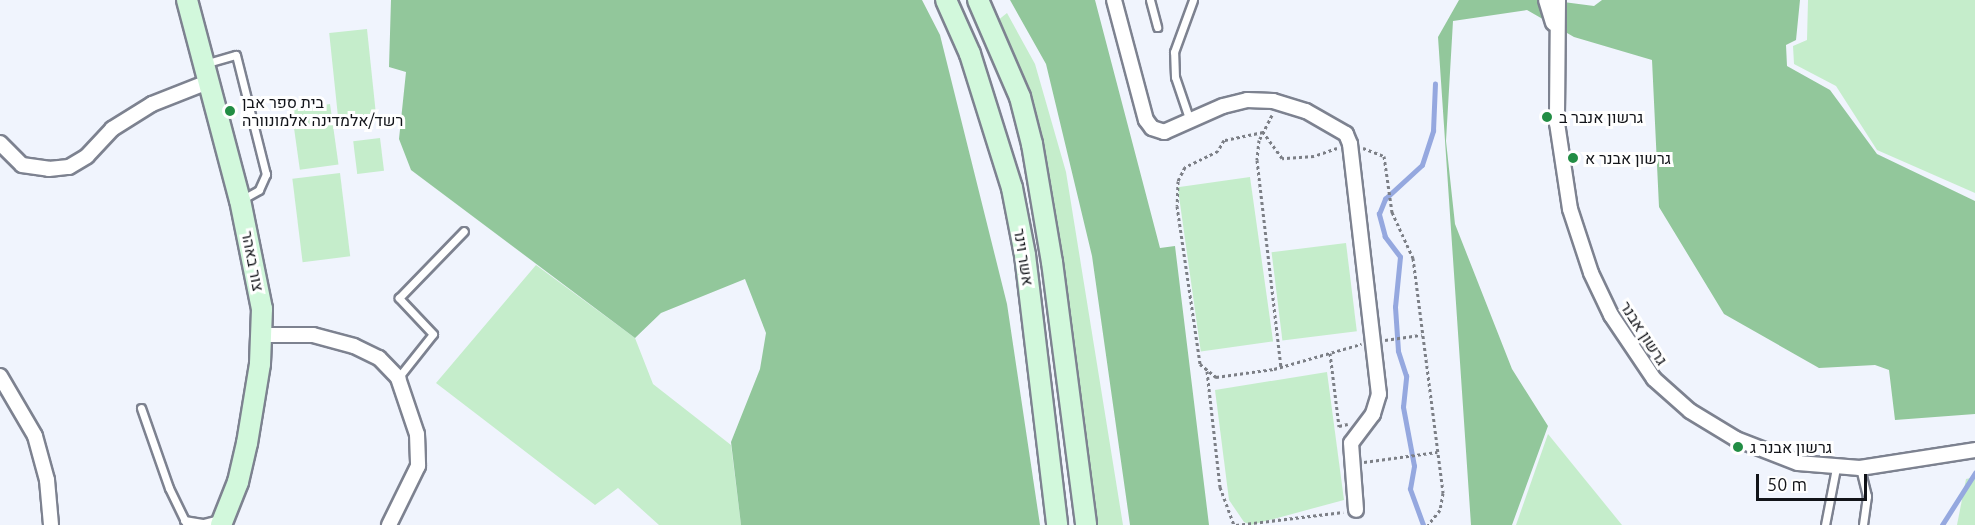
<!DOCTYPE html>
<meta charset="utf-8">
<style>
body{margin:0}
#map{position:relative;width:1975px;height:525px;overflow:hidden;background:#f0f4fd;font-family:Ubuntu,Heebo,sans-serif}
div>[style]{position:absolute}
[style*='--x']{left:calc(var(--x)*1px);top:calc(var(--y)*1px);width:calc(var(--w)*1px);rotate:calc(var(--a)*1deg)}
.green>*{inset:0;background:#c5edcb;transform-origin:0 0}
.forest>*{inset:0;background:#92c79b}
.stream>*{height:4.5px;margin:-2.25px;padding:0 2.25px;transform-origin:2.25px;border-radius:2.25px;background:#95a8df}
.path>*{height:3px;margin-top:-1.5px;transform-origin:0;background:repeating-linear-gradient(90deg,#7c7f86 0 3px,transparent 0 6px)}
.roads{filter:drop-shadow(2px 0 #7d8290) drop-shadow(-2px 0 #7d8290) drop-shadow(0 2px #7d8290) drop-shadow(0 -2px #7d8290)}
.lane>*{height:7px;margin:-3.5px;padding:0 3.5px;transform-origin:3.5px;border-radius:3.5px;background:#fff}
.street>*{height:14px;margin:-7px;padding:0 7px;transform-origin:7px;border-radius:7px;background:#fff}
.secondary>*{height:20px;margin:-10px;padding:0 10px;transform-origin:10px;border-radius:10px;background:#d2f8dc}
.dots>*{width:16px;height:16px;translate:-50% -50%;box-sizing:border-box;border:3px solid #fff;border-radius:50%}
span{translate:-50% -50%;white-space:nowrap;text-align:center;line-height:1.15;-webkit-text-stroke:6px #fff;paint-order:stroke}
.poi-label{font-size:16px;color:#121419}
.left{translate:0 -50%;text-align:left}
.street-label{font-size:16px;color:#121419}
.scale{position:absolute;left:1756px;top:474px;width:111px;height:27px;box-sizing:border-box;border:3px solid #121419;border-top:0;padding-left:8px;font-size:18px;line-height:21px;white-space:nowrap;color:#121419;-webkit-text-stroke:4px #fff;paint-order:stroke}
</style>
<div id="map">
<div class="green">
<i style="clip-path:polygon(1808px 0,1975px 0,1975px 193px,1877px 150px,1836px 86px,1794px 64px,1793px 46px,1807px 40px)"></i>
<i style="clip-path:polygon(1007px 13px,1035px 64px,1066px 172px,1123px 525px,1094px 525px,1054px 249px,997px 21px)"></i>
<i style="left:367px;top:29px;width:86px;height:38px;rotate:84deg"></i>
<i style="left:330px;top:104px;width:61px;height:39px;rotate:82deg"></i>
<i style="left:380px;top:138px;width:33px;height:27px;rotate:83deg"></i>
<i style="left:340px;top:173px;width:84px;height:48px;rotate:83deg"></i>
<i style="left:1250px;top:177px;width:166px;height:73px;rotate:82deg"></i>
<i style="left:1346px;top:243px;width:89px;height:75px;rotate:83deg"></i>
<i style="clip-path:polygon(536px 265px,635px 338px,653px 384px,731px 445px,741px 525px,659px 525px,618px 488px,595px 505px,436px 383px)"></i>
<i style="clip-path:polygon(1327px 372px,1344px 500px,1251px 525px,1244px 522px,1229px 500px,1215px 390px)"></i>
<i style="clip-path:polygon(1548px 434px,1622px 525px,1516px 525px)"></i>
<i style="clip-path:polygon(1975px 477px,1975px 525px,1957px 525px,1966px 479px)"></i>
</div>
<div class="forest">
<i style="clip-path:polygon(391px 0,922px 0,940px 35px,1007px 304px,1040px 525px,741px 525px,731px 442px,760px 369px,766px 333px,745px 279px,661px 313px,635px 338px,411px 170px,399px 139px,406px 72px,389px 67px)"></i>
<i style="clip-path:polygon(1010px 0,1095px 0,1160px 248px,1175px 246px,1209px 525px,1130px 525px,1092px 256px,1046px 64px)"></i>
<i style="clip-path:polygon(1459px 0,1548px 0,1594px 6px,1602px 0,1800px 0,1796px 40px,1786px 45px,1787px 66px,1830px 90px,1877px 154px,1975px 201px,1975px 414px,1895px 420px,1889px 370px,1875px 365px,1819px 368px,1724px 314px,1659px 207px,1652px 60px,1574px 37px,1527px 10px,1453px 21px,1446px 141px,1455px 224px,1512px 369px,1548px 426px,1512px 525px,1471px 525px,1438px 37px)"></i>
</div>
<div class="stream">
<i style="--x:1423;--y:525;--w:38;--a:-110"></i>
<i style="--x:1410;--y:489;--w:23;--a:-80"></i>
<i style="--x:1414;--y:466;--w:60;--a:-100.6"></i>
<i style="--x:1403;--y:407;--w:31;--a:-84"></i>
<i style="--x:1406;--y:376;--w:26;--a:-108"></i>
<i style="--x:1398;--y:351;--w:44;--a:-93.9"></i>
<i style="--x:1395;--y:307;--w:50;--a:-84.3"></i>
<i style="--x:1400;--y:257;--w:25;--a:-127"></i>
<i style="--x:1385;--y:237;--w:24;--a:-105"></i>
<i style="--x:1379;--y:214;--w:16;--a:-68"></i>
<i style="--x:1385;--y:199;--w:50;--a:-42.6"></i>
<i style="--x:1422;--y:165;--w:36;--a:-72"></i>
<i style="--x:1433;--y:131;--w:47;--a:-87.6"></i>
<i style="--x:1942;--y:525;--w:62;--a:-57.6"></i>
</div>
<div class="path">
<i style="--x:1272;--y:115;--w:28;--a:117"></i>
<i style="--x:1259;--y:140;--w:20;--a:96"></i>
<i style="--x:1257;--y:160;--w:208;--a:83.4"></i>
<i style="--x:1337;--y:148;--w:24;--a:161"></i>
<i style="--x:1314;--y:156;--w:32;--a:176"></i>
<i style="--x:1282;--y:158;--w:32;--a:-126"></i>
<i style="--x:1263;--y:132;--w:40;--a:168"></i>
<i style="--x:1224;--y:140;--w:13;--a:119"></i>
<i style="--x:1218;--y:151;--w:37;--a:154"></i>
<i style="--x:1185;--y:167;--w:16;--a:117"></i>
<i style="--x:1178;--y:181;--w:25;--a:92"></i>
<i style="--x:1177;--y:206;--w:160;--a:81.7"></i>
<i style="--x:1200;--y:364;--w:21;--a:39"></i>
<i style="--x:1216;--y:377;--w:59;--a:-7.9"></i>
<i style="--x:1274;--y:369;--w:91;--a:-16"></i>
<i style="--x:1363;--y:148;--w:22;--a:21"></i>
<i style="--x:1384;--y:156;--w:57;--a:81.9"></i>
<i style="--x:1392;--y:212;--w:51;--a:65.5"></i>
<i style="--x:1413;--y:258;--w:237;--a:82.7"></i>
<i style="--x:1443;--y:493;--w:17;--a:100"></i>
<i style="--x:1440;--y:510;--w:19;--a:129"></i>
<i style="--x:1385;--y:340;--w:37;--a:-8"></i>
<i style="--x:1330;--y:353;--w:74;--a:83"></i>
<i style="--x:1339;--y:426;--w:9;--a:-13"></i>
<i style="--x:1207;--y:371;--w:117;--a:83.6"></i>
<i style="--x:1220;--y:487;--w:40;--a:69.8"></i>
<i style="--x:1364;--y:462;--w:74;--a:-7.8"></i>
<i style="--x:1236;--y:525;--w:108;--a:-6.9"></i>
</div>
<div class="roads">
<div class="lane">
<i style="--x:1150;--y:0;--w:28;--a:75"></i>
<i style="--x:204;--y:64;--w:33;--a:-16"></i>
<i style="--x:236;--y:55;--w:123;--a:75.9"></i>
<i style="--x:266;--y:174;--w:17;--a:114"></i>
<i style="--x:259;--y:190;--w:18;--a:151"></i>
<i style="--x:1190;--y:121;--w:46;--a:-108.8"></i>
<i style="--x:1175;--y:77;--w:25;--a:-92"></i>
<i style="--x:1174;--y:52;--w:55;--a:-69.9"></i>
<i style="--x:398;--y:378;--w:56;--a:-51.5"></i>
<i style="--x:433;--y:334;--w:50;--a:-133.4"></i>
<i style="--x:399;--y:298;--w:93;--a:-45.9"></i>
<i style="--x:141;--y:408;--w:85;--a:70.7"></i>
<i style="--x:169;--y:488;--w:41;--a:64.1"></i>
<i style="--x:1860;--y:468;--w:29;--a:76"></i>
<i style="--x:1867;--y:496;--w:29;--a:98"></i>
<i style="--x:184;--y:520;--w:20;--a:9"></i>
<i style="--x:204;--y:523;--w:16;--a:-15"></i>
<i style="--x:1825;--y:525;--w:58;--a:-79.1"></i>
</div>
<div class="street">
<i style="--x:1114;--y:0;--w:124;--a:75.1"></i>
<i style="--x:1146;--y:120;--w:10;--a:53"></i>
<i style="--x:1152;--y:128;--w:13;--a:18"></i>
<i style="--x:1164;--y:132;--w:64;--a:-23.8"></i>
<i style="--x:1223;--y:106;--w:25;--a:-14"></i>
<i style="--x:1247;--y:100;--w:26;--a:2"></i>
<i style="--x:1273;--y:101;--w:34;--a:17"></i>
<i style="--x:1306;--y:111;--w:46;--a:29.9"></i>
<i style="--x:1346;--y:134;--w:11;--a:68"></i>
<i style="--x:1350;--y:144;--w:252;--a:83.4"></i>
<i style="--x:1379;--y:394;--w:21;--a:107"></i>
<i style="--x:1373;--y:414;--w:36;--a:127"></i>
<i style="--x:1351;--y:443;--w:67;--a:85.7"></i>
<i style="--x:1546;--y:0;--w:24;--a:73"></i>
<i style="--x:1558;--y:0;--w:123;--a:90.5"></i>
<i style="--x:1557;--y:123;--w:87;--a:81.4"></i>
<i style="--x:1570;--y:209;--w:67;--a:71.8"></i>
<i style="--x:1591;--y:273;--w:47;--a:64.5"></i>
<i style="--x:1611;--y:315;--w:77;--a:56.1"></i>
<i style="--x:1654;--y:379;--w:48;--a:41.6"></i>
<i style="--x:1690;--y:411;--w:54;--a:31.3"></i>
<i style="--x:1736;--y:439;--w:66;--a:21.2"></i>
<i style="--x:1798;--y:463;--w:62;--a:4.6"></i>
<i style="--x:1860;--y:468;--w:116;--a:-8.9"></i>
<i style="--x:0;--y:143;--w:31;--a:45"></i>
<i style="--x:22;--y:165;--w:27;--a:8"></i>
<i style="--x:49;--y:169;--w:20;--a:-6"></i>
<i style="--x:69;--y:167;--w:21;--a:-31"></i>
<i style="--x:87;--y:156;--w:37;--a:-47"></i>
<i style="--x:112;--y:129;--w:47;--a:-32"></i>
<i style="--x:152;--y:104;--w:60;--a:-21.4"></i>
<i style="--x:262;--y:335;--w:51;--a:0"></i>
<i style="--x:313;--y:335;--w:42;--a:15"></i>
<i style="--x:354;--y:346;--w:28;--a:26"></i>
<i style="--x:379;--y:358;--w:28;--a:46"></i>
<i style="--x:398;--y:378;--w:59;--a:71.3"></i>
<i style="--x:417;--y:434;--w:32;--a:88"></i>
<i style="--x:418;--y:466;--w:66;--a:116.2"></i>
<i style="--x:0;--y:376;--w:69;--a:59.7"></i>
<i style="--x:35;--y:436;--w:46;--a:74.7"></i>
<i style="--x:47;--y:480;--w:45;--a:84.9"></i>
</div>
<div class="secondary">
<i style="--x:187;--y:0;--w:207;--a:75.2"></i>
<i style="--x:240;--y:200;--w:111;--a:78.6"></i>
<i style="--x:262;--y:309;--w:55;--a:92.1"></i>
<i style="--x:260;--y:364;--w:80;--a:99.3"></i>
<i style="--x:247;--y:443;--w:40;--a:103"></i>
<i style="--x:238;--y:482;--w:46;--a:111.6"></i>
<i style="--x:946;--y:0;--w:59;--a:66"></i>
<i style="--x:970;--y:54;--w:140;--a:72.6"></i>
<i style="--x:1012;--y:188;--w:68;--a:79"></i>
<i style="--x:1025;--y:255;--w:272;--a:83.2"></i>
<i style="--x:978;--y:0;--w:106;--a:66.6"></i>
<i style="--x:1020;--y:97;--w:49;--a:75.7"></i>
<i style="--x:1032;--y:144;--w:120;--a:80.4"></i>
<i style="--x:1052;--y:262;--w:265;--a:82.6"></i>
</div>
</div>
<div class="dots">
<i style="left:230px;top:111px;background:#228d44"></i>
<i style="left:1547px;top:117px;background:#228d44"></i>
<i style="left:1573px;top:158px;background:#228d44"></i>
<i style="left:1738px;top:447px;background:#228d44"></i>
</div>
<div class="poi-label">
<span class="left" style="left:242px;top:111px">בית ספר אבן<br>רשד/אלמדינה אלמונוורה</span>
<span class="left" style="left:1559px;top:117px">גרשון אנבר ב</span>
<span class="left" style="left:1585px;top:158px">גרשון אבנר א</span>
<span class="left" style="left:1750px;top:447px">גרשון אבנר ג</span>
</div>
<div class="street-label">
<span style="left:1024px;top:257px;rotate:81deg">אשר וינר</span>
<span style="left:253px;top:261px;rotate:79deg">צור באהר</span>
<span style="left:1644px;top:333px;rotate:57deg">גרשון אבנר</span>
</div>
<div class="scale">50 m</div>
</div>
